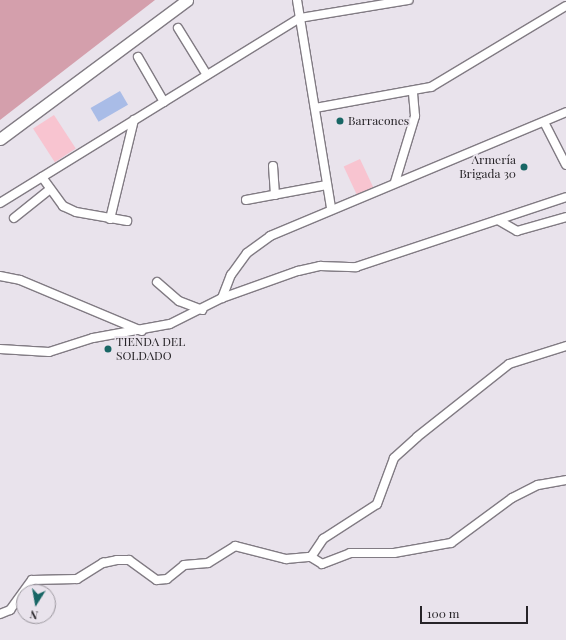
<!DOCTYPE html>
<meta charset="utf-8">
<style>
body{margin:0}
#map{position:relative;width:566px;height:640px;overflow:hidden;background:#e9e3ec;font-family:"Playfair Display",serif}
div>[style]{position:absolute}
[style*='--x']{left:calc(var(--x)*1px);top:calc(var(--y)*1px);width:calc(var(--w)*1px);rotate:calc(var(--a)*1deg)}
.green>*{inset:0;background:#f8c4d0;transform-origin:0 0}
.forest>*{inset:0;background:#d49fac}
.water>*{inset:0;background:#a9bce7;transform-origin:0 0}
.roads{filter:drop-shadow(1px 0 #817b83) drop-shadow(-1px 0 #817b83) drop-shadow(0 1px #817b83) drop-shadow(0 -1px #817b83)}
.street>*{height:8px;margin:-4px;padding:0 4px;transform-origin:4px;border-radius:4px;background:#fff}
.secondary>*{height:11px;margin:-5.5px;padding:0 5.5px;transform-origin:5.5px;border-radius:5.5px;background:#fff}
.dots>*{width:11px;height:11px;translate:-50% -50%;box-sizing:border-box;border:2px solid #e9e3ec;border-radius:50%}
span{translate:-50% -50%;white-space:nowrap;text-align:center;line-height:1.15;-webkit-text-stroke:3.5px #e9e3ec;paint-order:stroke}
.poi-label{font-size:12px;color:#272428}
.left{translate:0 -50%;text-align:left}
.right{translate:-100% -50%;text-align:right}
.north{position:absolute;left:16px;top:584px;width:40px;height:40px;box-sizing:border-box;background:#e9e3ec;border:1px solid #9b979e;border-radius:50%;rotate:191deg;font-size:11px;font-weight:700;line-height:16px;text-align:center;color:#272428}
.north::after{content:'';display:block;margin:auto;width:14px;height:18px;background:#186665;clip-path:polygon(50% 0,100% 100%,50% 72%,0 100%)}
.scale{position:absolute;left:420px;top:606px;width:108px;height:18px;box-sizing:border-box;border:2px solid #272428;border-top:0;padding-left:5px;font-size:12px;line-height:14px;white-space:nowrap;color:#272428;-webkit-text-stroke:3px #e9e3ec;paint-order:stroke}
</style>
<div id="map">
<div class="green">
<i style="left:54px;top:115px;width:40px;height:25px;rotate:57deg"></i>
<i style="left:360px;top:159px;width:31px;height:18px;rotate:65deg"></i>
</div>
<div class="forest">
<i style="clip-path:polygon(0 0,155px 0,0 120px)"></i>
</div>
<div class="water">
<i style="left:120px;top:91px;width:16px;height:34px;rotate:60deg"></i>
</div>
<div class="roads">
<div class="street">
<i style="--x:297;--y:0;--w:210;--a:80.7"></i>
<i style="--x:178;--y:28;--w:55;--a:58.3"></i>
<i style="--x:138;--y:57;--w:52;--a:60"></i>
<i style="--x:315;--y:108;--w:118;--a:-10.3"></i>
<i style="--x:431;--y:87;--w:157;--a:-31"></i>
<i style="--x:544;--y:122;--w:48;--a:62.9"></i>
<i style="--x:273;--y:166;--w:29;--a:86"></i>
<i style="--x:42;--y:177;--w:36;--a:54"></i>
<i style="--x:63;--y:206;--w:14;--a:25"></i>
<i style="--x:76;--y:212;--w:52;--a:10"></i>
<i style="--x:395;--y:182;--w:69;--a:-73.1"></i>
<i style="--x:415;--y:116;--w:24;--a:-95"></i>
<i style="--x:246;--y:200;--w:82;--a:-10.5"></i>
<i style="--x:0;--y:203;--w:352;--a:-31.7"></i>
<i style="--x:300;--y:18;--w:110;--a:-9.4"></i>
<i style="--x:14;--y:218;--w:45;--a:-38.7"></i>
<i style="--x:110;--y:219;--w:102;--a:-76.4"></i>
<i style="--x:498;--y:220;--w:22;--a:30"></i>
<i style="--x:517;--y:231;--w:51;--a:-15.9"></i>
<i style="--x:0;--y:276;--w:20;--a:11"></i>
<i style="--x:20;--y:280;--w:132;--a:22.7"></i>
<i style="--x:157;--y:282;--w:29;--a:41"></i>
<i style="--x:179;--y:301;--w:25;--a:21"></i>
<i style="--x:222;--y:298;--w:25;--a:-69"></i>
<i style="--x:231;--y:275;--w:27;--a:-54"></i>
<i style="--x:247;--y:253;--w:29;--a:-36"></i>
<i style="--x:270;--y:236;--w:321;--a:-22.7"></i>
<i style="--x:0;--y:349;--w:49;--a:3.5"></i>
<i style="--x:49;--y:352;--w:46;--a:-17.7"></i>
<i style="--x:93;--y:338;--w:78;--a:-10.3"></i>
<i style="--x:170;--y:324;--w:58;--a:-26.6"></i>
<i style="--x:222;--y:298;--w:81;--a:-19.6"></i>
<i style="--x:298;--y:271;--w:23;--a:-13"></i>
<i style="--x:320;--y:266;--w:36;--a:2"></i>
<i style="--x:356;--y:267;--w:221;--a:-18.4"></i>
<i style="--x:311;--y:557;--w:22;--a:-56"></i>
<i style="--x:323;--y:539;--w:64;--a:-32.9"></i>
<i style="--x:377;--y:504;--w:49;--a:-69.7"></i>
<i style="--x:394;--y:458;--w:31;--a:-42"></i>
<i style="--x:417;--y:437;--w:117;--a:-38.4"></i>
<i style="--x:509;--y:364;--w:60;--a:-17.5"></i>
<i style="--x:311;--y:557;--w:13;--a:32"></i>
<i style="--x:322;--y:564;--w:30;--a:-21"></i>
<i style="--x:350;--y:553;--w:44;--a:0"></i>
<i style="--x:394;--y:553;--w:58;--a:-10"></i>
<i style="--x:451;--y:543;--w:76;--a:-36.4"></i>
<i style="--x:512;--y:498;--w:29;--a:-27"></i>
<i style="--x:538;--y:485;--w:28;--a:-10"></i>
<i style="--x:0;--y:614;--w:11;--a:-22"></i>
<i style="--x:10;--y:610;--w:37;--a:-54"></i>
<i style="--x:32;--y:580;--w:45;--a:-1.3"></i>
<i style="--x:77;--y:579;--w:31;--a:-32"></i>
<i style="--x:103;--y:563;--w:14;--a:-12"></i>
<i style="--x:117;--y:560;--w:12;--a:0"></i>
<i style="--x:129;--y:560;--w:34;--a:36"></i>
<i style="--x:157;--y:580;--w:10;--a:-6"></i>
<i style="--x:167;--y:579;--w:22;--a:-39"></i>
<i style="--x:184;--y:565;--w:24;--a:-5"></i>
<i style="--x:208;--y:563;--w:32;--a:-32"></i>
<i style="--x:235;--y:546;--w:53;--a:14.3"></i>
<i style="--x:286;--y:559;--w:25;--a:-5"></i>
</div>
<div class="secondary">
<i style="--x:0;--y:139;--w:233;--a:-36.6"></i>
</div>
</div>
<div class="dots">
<i style="left:340px;top:121px;background:#186665"></i>
<i style="left:524px;top:167px;background:#186665"></i>
<i style="left:108px;top:349px;background:#186665"></i>
</div>
<div class="poi-label">
<span class="left" style="left:348px;top:121px">Barracones</span>
<span class="right" style="left:516px;top:167px">Armería<br>Brigada 30</span>
<span class="left" style="left:116px;top:349px">TIENDA DEL<br>SOLDADO</span>
</div>
<div class="north">N</div>
<div class="scale">100 m</div>
</div>
